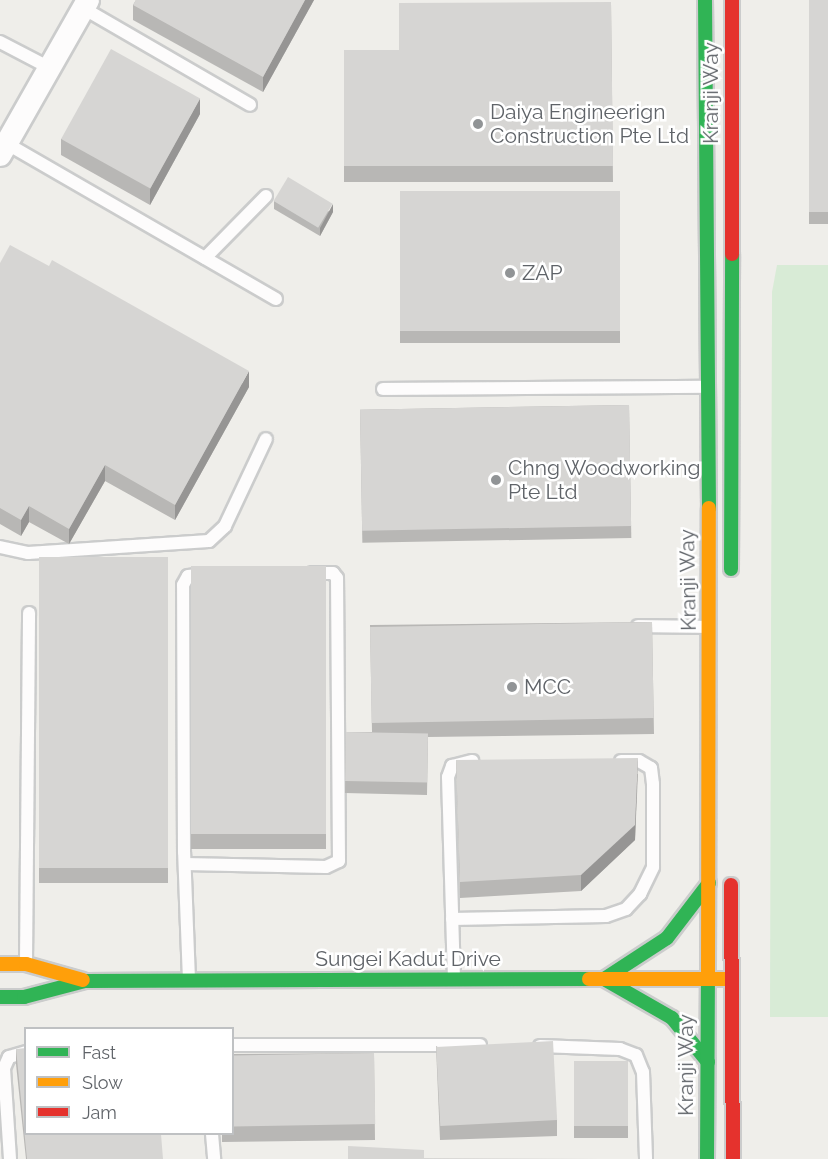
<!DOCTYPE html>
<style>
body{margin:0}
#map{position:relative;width:828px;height:1159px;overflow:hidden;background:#efeeea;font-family:Raleway,sans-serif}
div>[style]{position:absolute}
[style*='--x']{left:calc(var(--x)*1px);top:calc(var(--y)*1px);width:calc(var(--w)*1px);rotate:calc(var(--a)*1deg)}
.green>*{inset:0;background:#d8ebd6}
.roads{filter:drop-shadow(2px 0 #cbcccc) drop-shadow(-2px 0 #cbcccc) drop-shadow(0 2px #cbcccc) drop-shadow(0 -2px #cbcccc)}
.lane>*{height:12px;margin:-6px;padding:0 6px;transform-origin:6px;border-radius:6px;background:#fdfcfc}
.street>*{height:22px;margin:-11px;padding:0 11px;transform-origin:11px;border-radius:11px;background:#fdfcfc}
.fast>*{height:14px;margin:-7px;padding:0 7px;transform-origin:7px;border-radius:7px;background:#30b455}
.slow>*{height:14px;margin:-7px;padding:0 7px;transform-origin:7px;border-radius:7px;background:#ff9f0a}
.jam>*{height:14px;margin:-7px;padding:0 7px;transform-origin:7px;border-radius:7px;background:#e5322d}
.wall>*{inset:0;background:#b8b7b5;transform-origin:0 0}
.shaded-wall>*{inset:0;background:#969594}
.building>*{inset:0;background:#d6d5d3;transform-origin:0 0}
.dots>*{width:16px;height:16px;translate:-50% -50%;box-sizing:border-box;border:3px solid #fff;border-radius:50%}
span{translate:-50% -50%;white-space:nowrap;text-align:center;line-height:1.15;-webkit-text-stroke:5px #fff;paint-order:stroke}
.street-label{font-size:21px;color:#5f6368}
.poi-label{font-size:21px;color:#5f6368}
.left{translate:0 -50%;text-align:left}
.legend{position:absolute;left:24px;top:1027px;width:210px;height:108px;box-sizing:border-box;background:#fff;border:2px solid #bfc1c3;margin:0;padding:8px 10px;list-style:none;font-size:18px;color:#5f6368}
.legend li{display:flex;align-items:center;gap:12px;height:30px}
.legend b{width:30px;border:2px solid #bfc1c3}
</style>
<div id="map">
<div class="green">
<i style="clip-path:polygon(777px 265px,828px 265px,828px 1017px,770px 1017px,772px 292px)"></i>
</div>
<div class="roads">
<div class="lane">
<i style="--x:83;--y:8;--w:193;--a:30.1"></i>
<i style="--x:0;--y:42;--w:56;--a:27.5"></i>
<i style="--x:4;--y:142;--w:314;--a:30"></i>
<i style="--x:205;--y:258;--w:87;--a:-45.5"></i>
<i style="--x:383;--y:389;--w:323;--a:-0.4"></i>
<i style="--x:0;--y:547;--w:29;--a:12"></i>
<i style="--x:28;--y:553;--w:181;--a:-3.8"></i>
<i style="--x:209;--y:541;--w:22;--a:-43"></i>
<i style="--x:225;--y:526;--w:96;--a:-64.8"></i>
<i style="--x:638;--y:626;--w:70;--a:0.8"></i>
<i style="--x:185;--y:864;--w:141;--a:1.2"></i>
<i style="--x:326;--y:867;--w:14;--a:-25"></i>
<i style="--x:339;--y:861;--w:283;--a:-90.4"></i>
<i style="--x:337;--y:578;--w:6;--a:-129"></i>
<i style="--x:333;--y:573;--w:21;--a:180"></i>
<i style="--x:452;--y:919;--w:154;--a:-1.1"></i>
<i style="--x:606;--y:916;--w:21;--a:-19"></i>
<i style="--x:626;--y:909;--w:21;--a:-47"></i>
<i style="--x:640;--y:894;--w:30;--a:-64"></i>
<i style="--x:653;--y:867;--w:83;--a:-90"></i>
<i style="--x:653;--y:784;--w:16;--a:-97"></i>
<i style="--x:651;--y:768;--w:14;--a:-150"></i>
<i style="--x:639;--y:761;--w:18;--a:180"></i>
<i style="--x:26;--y:963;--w:350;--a:-89.5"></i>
<i style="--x:454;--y:979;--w:202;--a:-91.7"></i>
<i style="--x:448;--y:777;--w:12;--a:-70"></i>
<i style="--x:452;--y:766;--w:21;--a:-14"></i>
<i style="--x:189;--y:980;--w:128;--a:-92.2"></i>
<i style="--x:184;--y:852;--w:267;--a:-90.2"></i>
<i style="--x:183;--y:585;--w:10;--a:-61"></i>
<i style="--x:188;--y:576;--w:20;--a:-6"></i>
<i style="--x:232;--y:1045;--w:248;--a:0"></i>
<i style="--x:540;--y:1046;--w:80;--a:2.1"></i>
<i style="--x:620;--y:1049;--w:17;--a:21"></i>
<i style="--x:636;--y:1055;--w:18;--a:68"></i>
<i style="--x:643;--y:1072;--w:87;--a:88"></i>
<i style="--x:212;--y:1134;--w:25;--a:85"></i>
<i style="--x:10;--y:1159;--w:91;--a:-93.8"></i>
<i style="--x:4;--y:1068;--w:12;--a:-66"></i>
<i style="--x:9;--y:1057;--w:18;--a:-16"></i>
</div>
<div class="street">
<i style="--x:0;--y:155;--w:178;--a:-60.4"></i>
</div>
<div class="fast">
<i style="--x:705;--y:0;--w:508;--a:89.55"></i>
<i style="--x:731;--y:569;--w:315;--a:-89.8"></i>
<i style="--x:0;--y:997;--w:24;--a:0"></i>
<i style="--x:24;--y:997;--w:63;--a:-14.7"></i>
<i style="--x:85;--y:981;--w:504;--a:-0.23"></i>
<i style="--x:708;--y:1062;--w:57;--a:-129.3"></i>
<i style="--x:672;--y:1018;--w:78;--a:-150.2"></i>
<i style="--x:604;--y:979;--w:75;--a:-33.1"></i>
<i style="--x:667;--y:938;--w:69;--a:-52.6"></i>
<i style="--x:707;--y:1159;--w:185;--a:-89.7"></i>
</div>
<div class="slow">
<i style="--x:0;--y:964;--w:26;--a:0"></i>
<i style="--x:26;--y:964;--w:59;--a:15.7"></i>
<i style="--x:708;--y:974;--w:466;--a:-89.9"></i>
<i style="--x:589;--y:979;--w:142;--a:0"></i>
</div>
<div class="jam">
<i style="--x:732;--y:254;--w:254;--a:-90"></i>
<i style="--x:731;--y:885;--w:274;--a:89.6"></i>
</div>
</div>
<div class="wall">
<i style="clip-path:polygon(136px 0,314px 0,263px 92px,133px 20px,133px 5px)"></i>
<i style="left:809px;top:0;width:19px;height:224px"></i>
<i style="clip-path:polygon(611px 2px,613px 182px,344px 182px,344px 50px,399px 50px)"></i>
<i style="clip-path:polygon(200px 114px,150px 205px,61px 155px,61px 139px)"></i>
<i style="left:620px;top:191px;width:152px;height:220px;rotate:90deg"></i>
<i style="clip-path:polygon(274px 201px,333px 212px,320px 236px,274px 209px)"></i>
<i style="clip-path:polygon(0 263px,249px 387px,175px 520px,105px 481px,69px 544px,29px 522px,21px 536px,0 524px)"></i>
<i style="left:629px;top:405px;width:133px;height:269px;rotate:89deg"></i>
<i style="left:168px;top:557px;width:326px;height:129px;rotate:90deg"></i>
<i style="left:191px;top:566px;width:135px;height:283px"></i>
<i style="clip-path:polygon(652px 622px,654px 734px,428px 737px,427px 795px,345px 793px,346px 732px,372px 732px,370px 625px)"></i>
<i style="clip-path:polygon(456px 760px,638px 774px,635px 840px,581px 891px,460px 898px)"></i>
<i style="clip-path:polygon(436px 1046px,557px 1120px,557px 1136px,440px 1140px)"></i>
<i style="clip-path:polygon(16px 1049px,163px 1159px,26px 1159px,16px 1064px)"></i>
<i style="clip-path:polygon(374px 1053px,375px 1140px,222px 1142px,222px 1134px,232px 1134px,232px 1054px)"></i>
<i style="left:574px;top:1061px;width:54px;height:77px"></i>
</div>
<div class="shaded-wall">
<i style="clip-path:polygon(305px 0,314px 0,263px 92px,263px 77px)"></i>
<i style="clip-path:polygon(200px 98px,200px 114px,150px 205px,150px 189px)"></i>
<i style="clip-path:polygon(333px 204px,333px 212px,320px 236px,320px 228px)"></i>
<i style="clip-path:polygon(249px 371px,249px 387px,175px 520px,175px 505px)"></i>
<i style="clip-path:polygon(105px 465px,105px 481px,69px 544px,69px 529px)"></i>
<i style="clip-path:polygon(29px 506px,29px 522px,21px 536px,21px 520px)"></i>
<i style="clip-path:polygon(638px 758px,635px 840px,581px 891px,581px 875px)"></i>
</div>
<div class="building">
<i style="clip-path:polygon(136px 0,305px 0,263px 77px,133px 5px)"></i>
<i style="left:809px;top:0;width:19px;height:212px"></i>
<i style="clip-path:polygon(611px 2px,613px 166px,344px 166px,344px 50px,399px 50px,399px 3px)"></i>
<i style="left:111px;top:49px;width:102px;height:103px;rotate:29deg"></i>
<i style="left:288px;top:177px;width:52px;height:28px;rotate:31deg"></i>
<i style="left:620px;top:191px;width:140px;height:220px;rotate:90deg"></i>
<i style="clip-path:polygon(10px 245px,49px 266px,52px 260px,249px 371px,175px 505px,105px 465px,69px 529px,29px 506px,21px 520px,0 508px,0 263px)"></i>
<i style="left:629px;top:405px;width:121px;height:269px;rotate:89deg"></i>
<i style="left:168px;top:557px;width:311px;height:129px;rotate:90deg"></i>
<i style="left:191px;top:566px;width:135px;height:268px"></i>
<i style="left:652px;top:622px;width:96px;height:282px;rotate:89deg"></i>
<i style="left:346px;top:732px;width:82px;height:49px;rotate:1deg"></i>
<i style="clip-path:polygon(638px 758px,635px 825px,581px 875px,460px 882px,456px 760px)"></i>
<i style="left:553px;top:1041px;width:79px;height:117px;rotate:87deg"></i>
<i style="clip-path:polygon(26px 1048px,26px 1134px,161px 1134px,163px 1159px,27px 1159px,16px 1049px)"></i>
<i style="left:374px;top:1053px;width:71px;height:142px;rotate:89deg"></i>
<i style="left:574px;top:1061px;width:54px;height:65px"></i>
<i style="clip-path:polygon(348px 1146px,424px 1150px,424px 1159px,348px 1159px)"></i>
<i style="clip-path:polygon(424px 1158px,600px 1158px,424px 1159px)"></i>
</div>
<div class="dots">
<i style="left:478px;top:124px;background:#919496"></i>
<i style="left:510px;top:273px;background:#919496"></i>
<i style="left:496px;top:480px;background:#919496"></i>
<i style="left:512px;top:687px;background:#919496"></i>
</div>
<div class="street-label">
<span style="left:711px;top:93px;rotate:-90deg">Kranji Way</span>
<span style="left:688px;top:580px;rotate:-91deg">Kranji Way</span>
<span style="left:408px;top:959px">Sungei Kadut Drive</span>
<span style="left:686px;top:1065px;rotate:-90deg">Kranji Way</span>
</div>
<div class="poi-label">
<span class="left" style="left:490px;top:124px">Daiya Engineerign<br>Construction Pte Ltd</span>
<span class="left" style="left:522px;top:273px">ZAP</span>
<span class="left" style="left:508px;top:480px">Chng Woodworking<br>Pte Ltd</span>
<span class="left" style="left:524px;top:687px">MCC</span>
</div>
<ul class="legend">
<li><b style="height:8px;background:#30b455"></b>Fast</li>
<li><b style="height:8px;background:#ff9f0a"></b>Slow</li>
<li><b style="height:8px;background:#e5322d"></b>Jam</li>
</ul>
</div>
